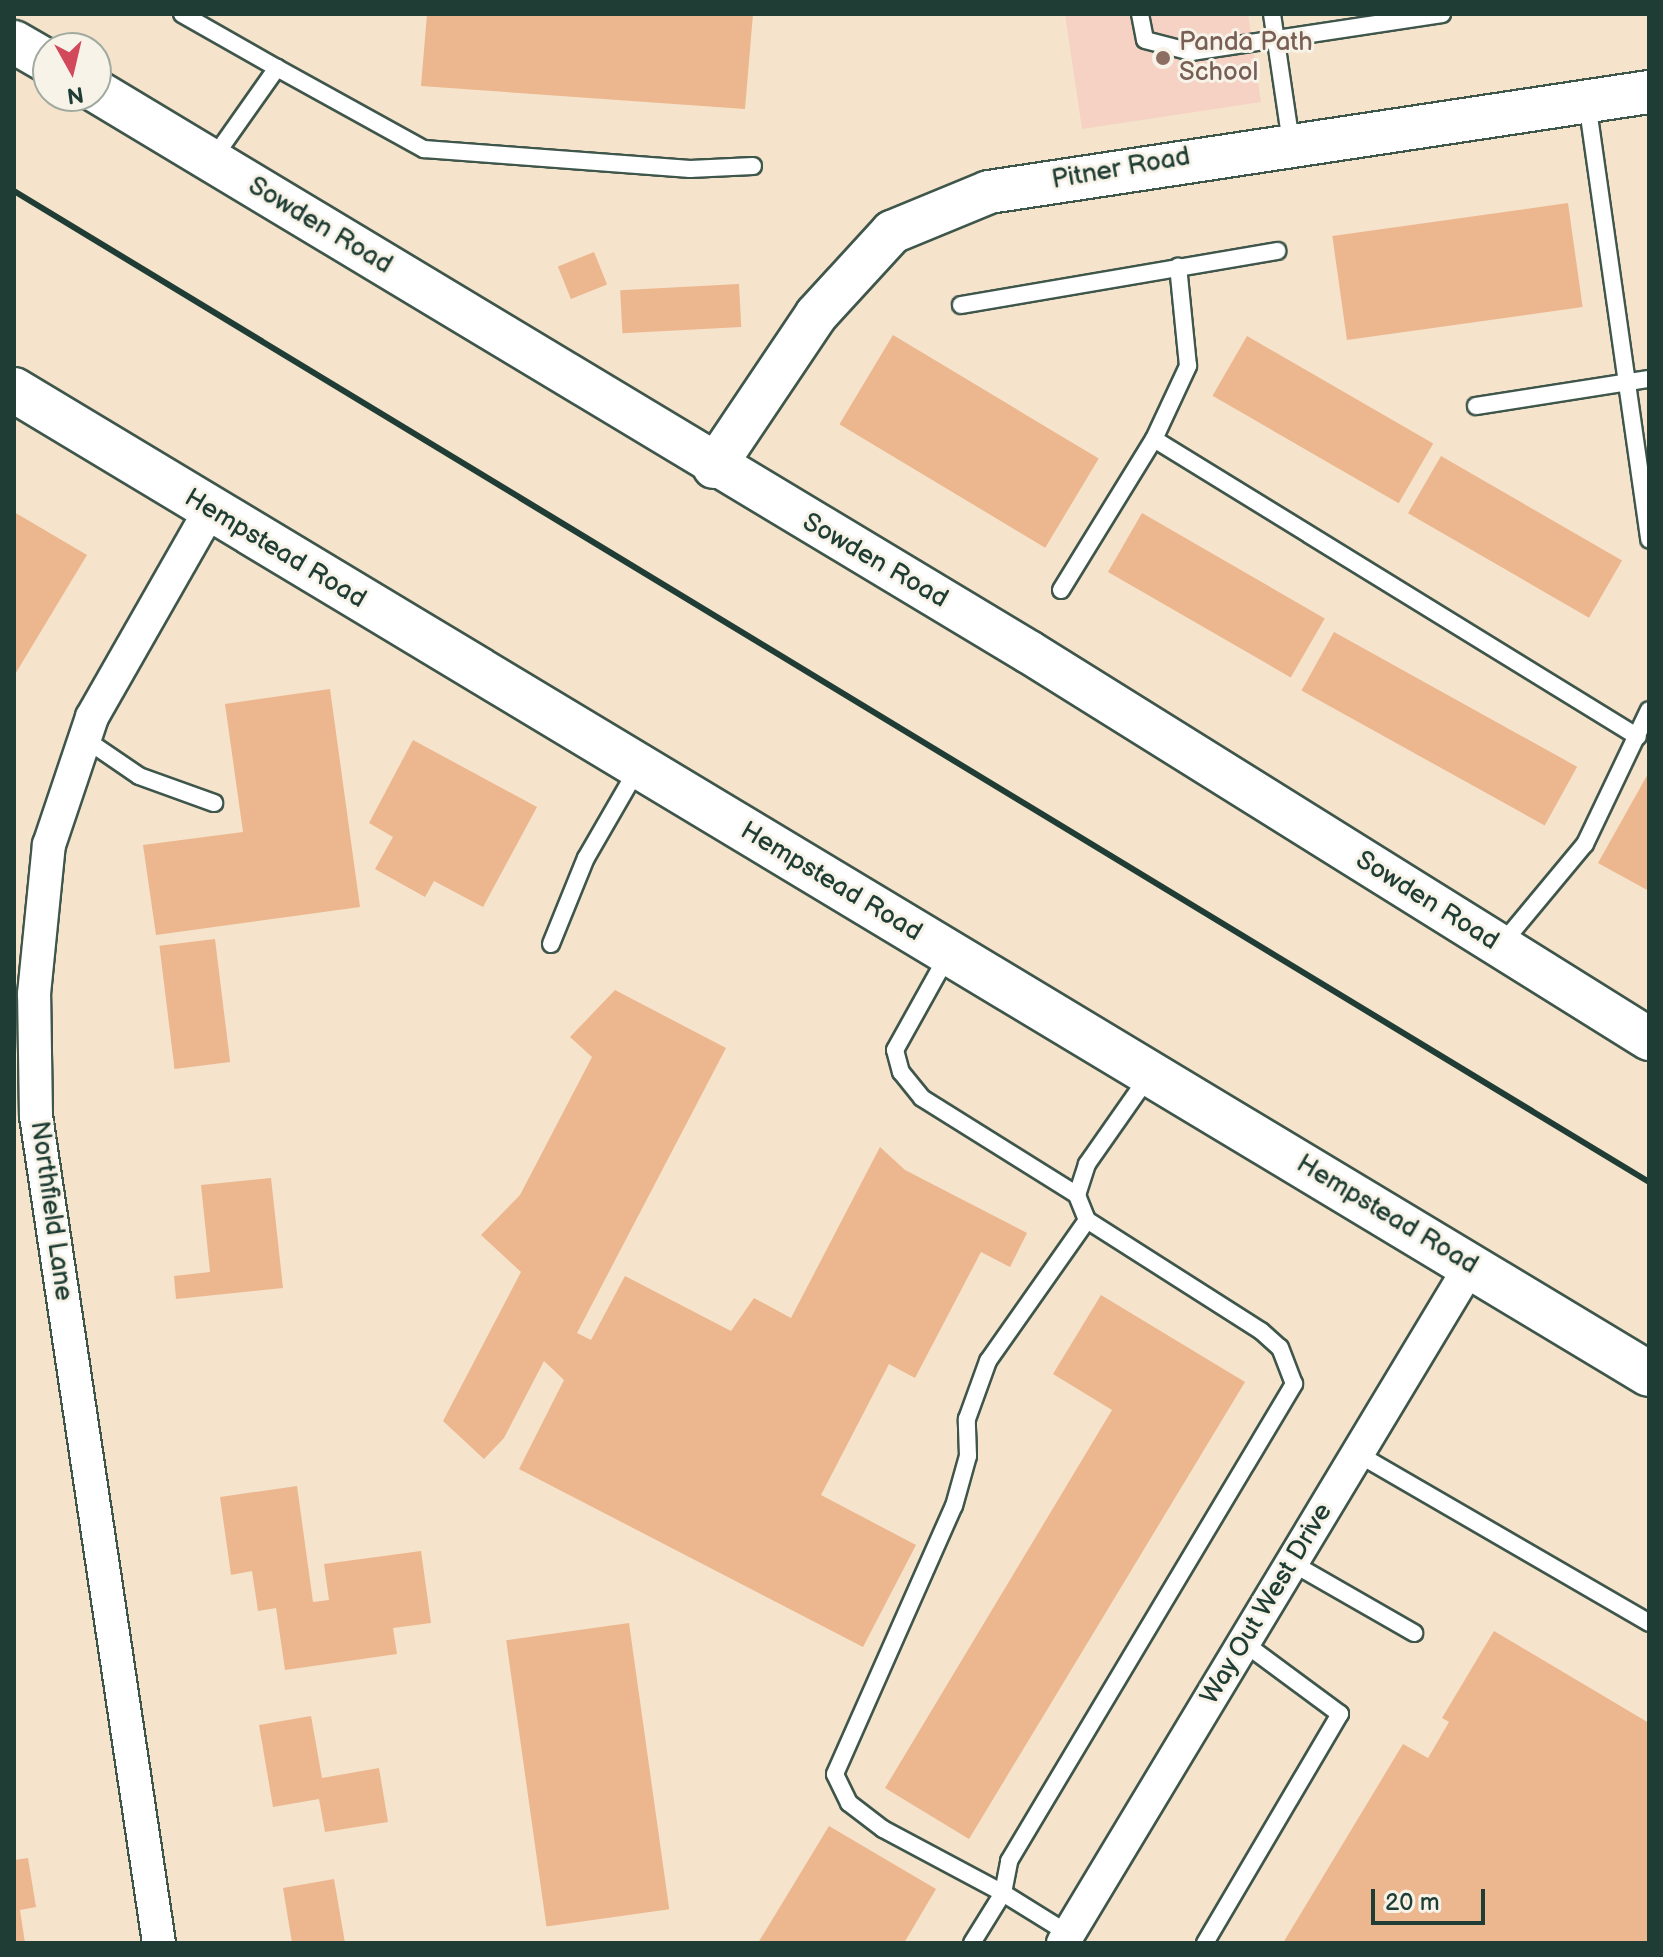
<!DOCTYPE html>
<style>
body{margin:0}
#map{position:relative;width:1663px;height:1957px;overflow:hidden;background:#f5e3cc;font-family:"Balsamiq Sans",sans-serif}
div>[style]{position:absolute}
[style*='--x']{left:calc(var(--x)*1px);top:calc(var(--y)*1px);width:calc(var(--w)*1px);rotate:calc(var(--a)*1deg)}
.built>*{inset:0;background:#f5d2c3}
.building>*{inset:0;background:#ecb78e;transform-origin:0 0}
.roads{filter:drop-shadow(2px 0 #3f564b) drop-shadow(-2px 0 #3f564b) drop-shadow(0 2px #3f564b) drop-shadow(0 -2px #3f564b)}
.service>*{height:16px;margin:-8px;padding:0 8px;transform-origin:8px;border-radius:8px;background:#fff}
.minor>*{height:32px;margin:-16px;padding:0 16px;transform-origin:16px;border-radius:16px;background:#fff}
.tertiary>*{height:42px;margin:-21px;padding:0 21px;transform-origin:21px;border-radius:21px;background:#fff}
.secondary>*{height:44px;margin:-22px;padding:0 22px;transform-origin:22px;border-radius:22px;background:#fff}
.rail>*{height:6px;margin:-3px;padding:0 3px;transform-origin:3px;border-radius:3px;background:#1f3d34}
.dots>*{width:22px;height:22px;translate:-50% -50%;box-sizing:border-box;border:4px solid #f7f3e8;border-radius:50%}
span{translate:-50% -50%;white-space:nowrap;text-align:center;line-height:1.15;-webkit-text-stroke:6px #f7f3e8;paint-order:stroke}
.education-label{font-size:26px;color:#785e54}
.left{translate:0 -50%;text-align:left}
.street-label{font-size:26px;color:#1f3d34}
.frame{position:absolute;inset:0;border:16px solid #1f3d34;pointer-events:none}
.north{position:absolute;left:32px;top:32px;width:80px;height:80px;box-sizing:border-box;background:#f7f3e8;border:2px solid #a1aaa0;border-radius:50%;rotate:172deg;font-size:22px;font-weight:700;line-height:32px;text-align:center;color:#1f3d34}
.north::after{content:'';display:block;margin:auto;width:28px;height:36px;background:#d1495b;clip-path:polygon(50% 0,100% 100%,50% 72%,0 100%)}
.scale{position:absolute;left:1371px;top:1889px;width:114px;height:36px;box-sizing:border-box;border:4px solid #1f3d34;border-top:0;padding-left:10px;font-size:24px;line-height:28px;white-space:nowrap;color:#1f3d34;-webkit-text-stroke:6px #f7f3e8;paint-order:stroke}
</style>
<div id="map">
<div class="built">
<i style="clip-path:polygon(1065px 14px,1248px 14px,1261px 102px,1082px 129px)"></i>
</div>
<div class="building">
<i style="clip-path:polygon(427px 14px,753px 14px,745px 109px,421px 86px)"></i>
<i style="left:1568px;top:203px;width:105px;height:238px;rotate:82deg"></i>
<i style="left:594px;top:252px;width:35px;height:39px;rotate:68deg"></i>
<i style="left:739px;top:284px;width:43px;height:119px;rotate:87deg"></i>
<i style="left:893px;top:335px;width:240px;height:104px;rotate:31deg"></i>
<i style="left:1247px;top:336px;width:215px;height:69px;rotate:30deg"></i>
<i style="left:1441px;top:456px;width:209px;height:66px;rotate:30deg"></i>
<i style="clip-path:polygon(14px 512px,87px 555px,14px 676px)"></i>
<i style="left:1142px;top:513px;width:211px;height:68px;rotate:30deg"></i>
<i style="left:1334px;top:632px;width:278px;height:67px;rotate:29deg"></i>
<i style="clip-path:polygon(330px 689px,360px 907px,156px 935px,143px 845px,243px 832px,225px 704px)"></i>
<i style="clip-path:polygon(413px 740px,537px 807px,483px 907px,434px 881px,425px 897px,375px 869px,393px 837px,369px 823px)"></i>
<i style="clip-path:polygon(1649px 772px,1649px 891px,1598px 863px)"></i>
<i style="left:215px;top:939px;width:124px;height:56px;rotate:83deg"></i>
<i style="clip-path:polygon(615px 990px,726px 1048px,577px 1333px,591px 1340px,625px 1276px,731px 1331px,754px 1298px,791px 1318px,880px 1147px,905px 1170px,1027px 1233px,1010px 1267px,981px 1252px,915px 1378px,889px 1364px,821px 1495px,916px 1545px,863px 1647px,519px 1469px,564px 1380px,544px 1361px,504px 1438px,484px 1459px,443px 1421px,521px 1272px,481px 1235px,520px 1195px,592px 1057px,570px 1037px)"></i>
<i style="clip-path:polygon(271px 1178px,283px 1288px,176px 1299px,174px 1276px,210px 1272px,201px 1185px)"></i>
<i style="clip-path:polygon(1101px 1295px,1245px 1382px,969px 1839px,885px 1788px,1112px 1410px,1053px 1374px)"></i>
<i style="clip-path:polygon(297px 1486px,313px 1602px,329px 1600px,324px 1564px,421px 1551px,431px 1623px,393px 1628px,397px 1654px,285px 1670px,276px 1608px,258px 1611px,252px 1571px,231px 1575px,220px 1497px)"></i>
<i style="left:629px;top:1623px;width:289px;height:124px;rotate:82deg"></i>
<i style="clip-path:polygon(1494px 1631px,1649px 1723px,1649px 1943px,1283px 1943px,1403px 1744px,1428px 1758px,1449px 1722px,1442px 1718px)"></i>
<i style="clip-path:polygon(311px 1716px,322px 1778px,379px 1768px,388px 1822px,325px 1832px,319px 1799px,273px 1807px,259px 1725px)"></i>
<i style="clip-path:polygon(829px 1826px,936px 1889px,904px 1943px,758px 1943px)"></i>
<i style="clip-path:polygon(28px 1858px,36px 1907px,20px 1910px,25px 1943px,14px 1943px,14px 1860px)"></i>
<i style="clip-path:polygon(334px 1879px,345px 1943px,292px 1943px,283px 1888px)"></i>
</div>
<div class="roads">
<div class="service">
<i style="--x:182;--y:14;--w:109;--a:29.6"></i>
<i style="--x:1140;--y:14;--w:26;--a:79"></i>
<i style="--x:1145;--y:40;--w:48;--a:14.6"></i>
<i style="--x:1191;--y:52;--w:254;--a:-8.6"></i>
<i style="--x:1272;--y:14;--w:130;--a:81.6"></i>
<i style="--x:1587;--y:102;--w:442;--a:81.9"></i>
<i style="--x:212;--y:160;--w:113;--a:-54.8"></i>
<i style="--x:277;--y:68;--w:168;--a:28.9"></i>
<i style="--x:424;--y:149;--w:267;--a:4.3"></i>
<i style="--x:690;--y:169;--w:63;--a:-2.7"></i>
<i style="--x:961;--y:305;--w:321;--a:-9.7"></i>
<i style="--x:1476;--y:406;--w:175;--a:-8.9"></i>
<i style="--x:1154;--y:439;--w:568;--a:31.62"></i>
<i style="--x:1061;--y:590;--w:177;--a:-58.4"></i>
<i style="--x:1154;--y:439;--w:81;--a:-65"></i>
<i style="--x:1188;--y:366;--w:100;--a:-95.7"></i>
<i style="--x:85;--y:739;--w:65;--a:34.4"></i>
<i style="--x:139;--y:776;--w:80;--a:19.8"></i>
<i style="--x:551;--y:944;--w:93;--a:-67.9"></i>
<i style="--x:586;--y:858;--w:104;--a:-60"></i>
<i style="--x:1501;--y:945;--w:131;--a:-50.3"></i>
<i style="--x:1585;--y:844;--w:148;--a:-64.5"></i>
<i style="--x:949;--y:953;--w:111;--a:119.1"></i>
<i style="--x:895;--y:1050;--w:23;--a:75"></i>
<i style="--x:901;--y:1072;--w:33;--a:51"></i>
<i style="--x:922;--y:1098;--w:183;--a:32"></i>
<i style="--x:1358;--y:1454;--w:337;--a:30.1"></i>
<i style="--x:1292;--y:1563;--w:141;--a:29.8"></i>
<i style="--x:1069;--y:1934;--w:78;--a:-148.2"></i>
<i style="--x:1003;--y:1893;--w:33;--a:-79"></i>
<i style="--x:1009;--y:1861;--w:556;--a:-59.14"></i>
<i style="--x:1294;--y:1384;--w:39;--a:-111"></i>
<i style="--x:1280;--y:1348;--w:25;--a:-138"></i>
<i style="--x:1261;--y:1331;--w:206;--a:-147.5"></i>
<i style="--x:1087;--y:1220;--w:27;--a:-112"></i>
<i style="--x:1077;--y:1195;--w:33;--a:-72"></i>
<i style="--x:1087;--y:1164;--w:110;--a:-55"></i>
<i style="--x:972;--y:1943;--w:59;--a:-58.2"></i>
<i style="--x:1003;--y:1893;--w:136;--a:-151.9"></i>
<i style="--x:883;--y:1829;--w:43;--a:-142.6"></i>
<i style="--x:849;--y:1803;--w:32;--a:-116"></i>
<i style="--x:835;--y:1774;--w:293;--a:-66.1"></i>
<i style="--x:954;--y:1506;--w:52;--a:-74.4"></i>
<i style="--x:968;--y:1456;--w:37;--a:-92"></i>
<i style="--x:967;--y:1419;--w:62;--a:-70.1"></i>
<i style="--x:988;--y:1361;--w:172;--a:-54.9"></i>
<i style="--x:1205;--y:1943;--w:266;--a:-59.5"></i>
<i style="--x:1340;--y:1714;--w:119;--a:-143.5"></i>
</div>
<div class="minor">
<i style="--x:159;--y:1943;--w:836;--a:-98.46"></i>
<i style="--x:36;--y:1116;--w:122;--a:-90.9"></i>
<i style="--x:34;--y:994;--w:150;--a:-84.3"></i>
<i style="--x:49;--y:845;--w:135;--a:-71.4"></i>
<i style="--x:92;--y:717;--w:238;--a:-60.3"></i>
<i style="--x:1063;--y:1943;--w:791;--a:-58.96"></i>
</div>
<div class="tertiary">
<i style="--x:14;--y:42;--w:39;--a:30"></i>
<i style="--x:96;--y:91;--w:1089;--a:31.02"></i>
<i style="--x:1029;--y:652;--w:731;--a:31.97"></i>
<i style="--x:714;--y:467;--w:183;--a:-56.1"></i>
<i style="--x:816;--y:315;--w:113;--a:-47.5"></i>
<i style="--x:892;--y:232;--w:105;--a:-22.4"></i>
<i style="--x:989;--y:192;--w:668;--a:-8.62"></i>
</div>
<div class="secondary">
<i style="--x:14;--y:390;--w:1908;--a:31.04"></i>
</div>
</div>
<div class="rail">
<i style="--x:14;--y:191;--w:1912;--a:31.22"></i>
</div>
<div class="dots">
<i style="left:1163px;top:58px;background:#8d6e63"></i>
</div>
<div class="education-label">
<span class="left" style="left:1179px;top:58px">Panda Path<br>School</span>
</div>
<div class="street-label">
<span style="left:1121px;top:169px;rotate:-10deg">Pitner Road</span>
<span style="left:320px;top:226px;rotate:31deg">Sowden Road</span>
<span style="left:275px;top:549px;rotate:31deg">Hempstead Road</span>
<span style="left:875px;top:561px;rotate:30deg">Sowden Road</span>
<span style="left:831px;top:882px;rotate:31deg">Hempstead Road</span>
<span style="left:1427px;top:901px;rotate:32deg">Sowden Road</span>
<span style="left:51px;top:1211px;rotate:82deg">Northfield Lane</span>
<span style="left:1387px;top:1215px;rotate:31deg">Hempstead Road</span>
<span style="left:1267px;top:1604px;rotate:-59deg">Way Out West Drive</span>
</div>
<div class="frame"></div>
<div class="north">N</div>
<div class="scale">20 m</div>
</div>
